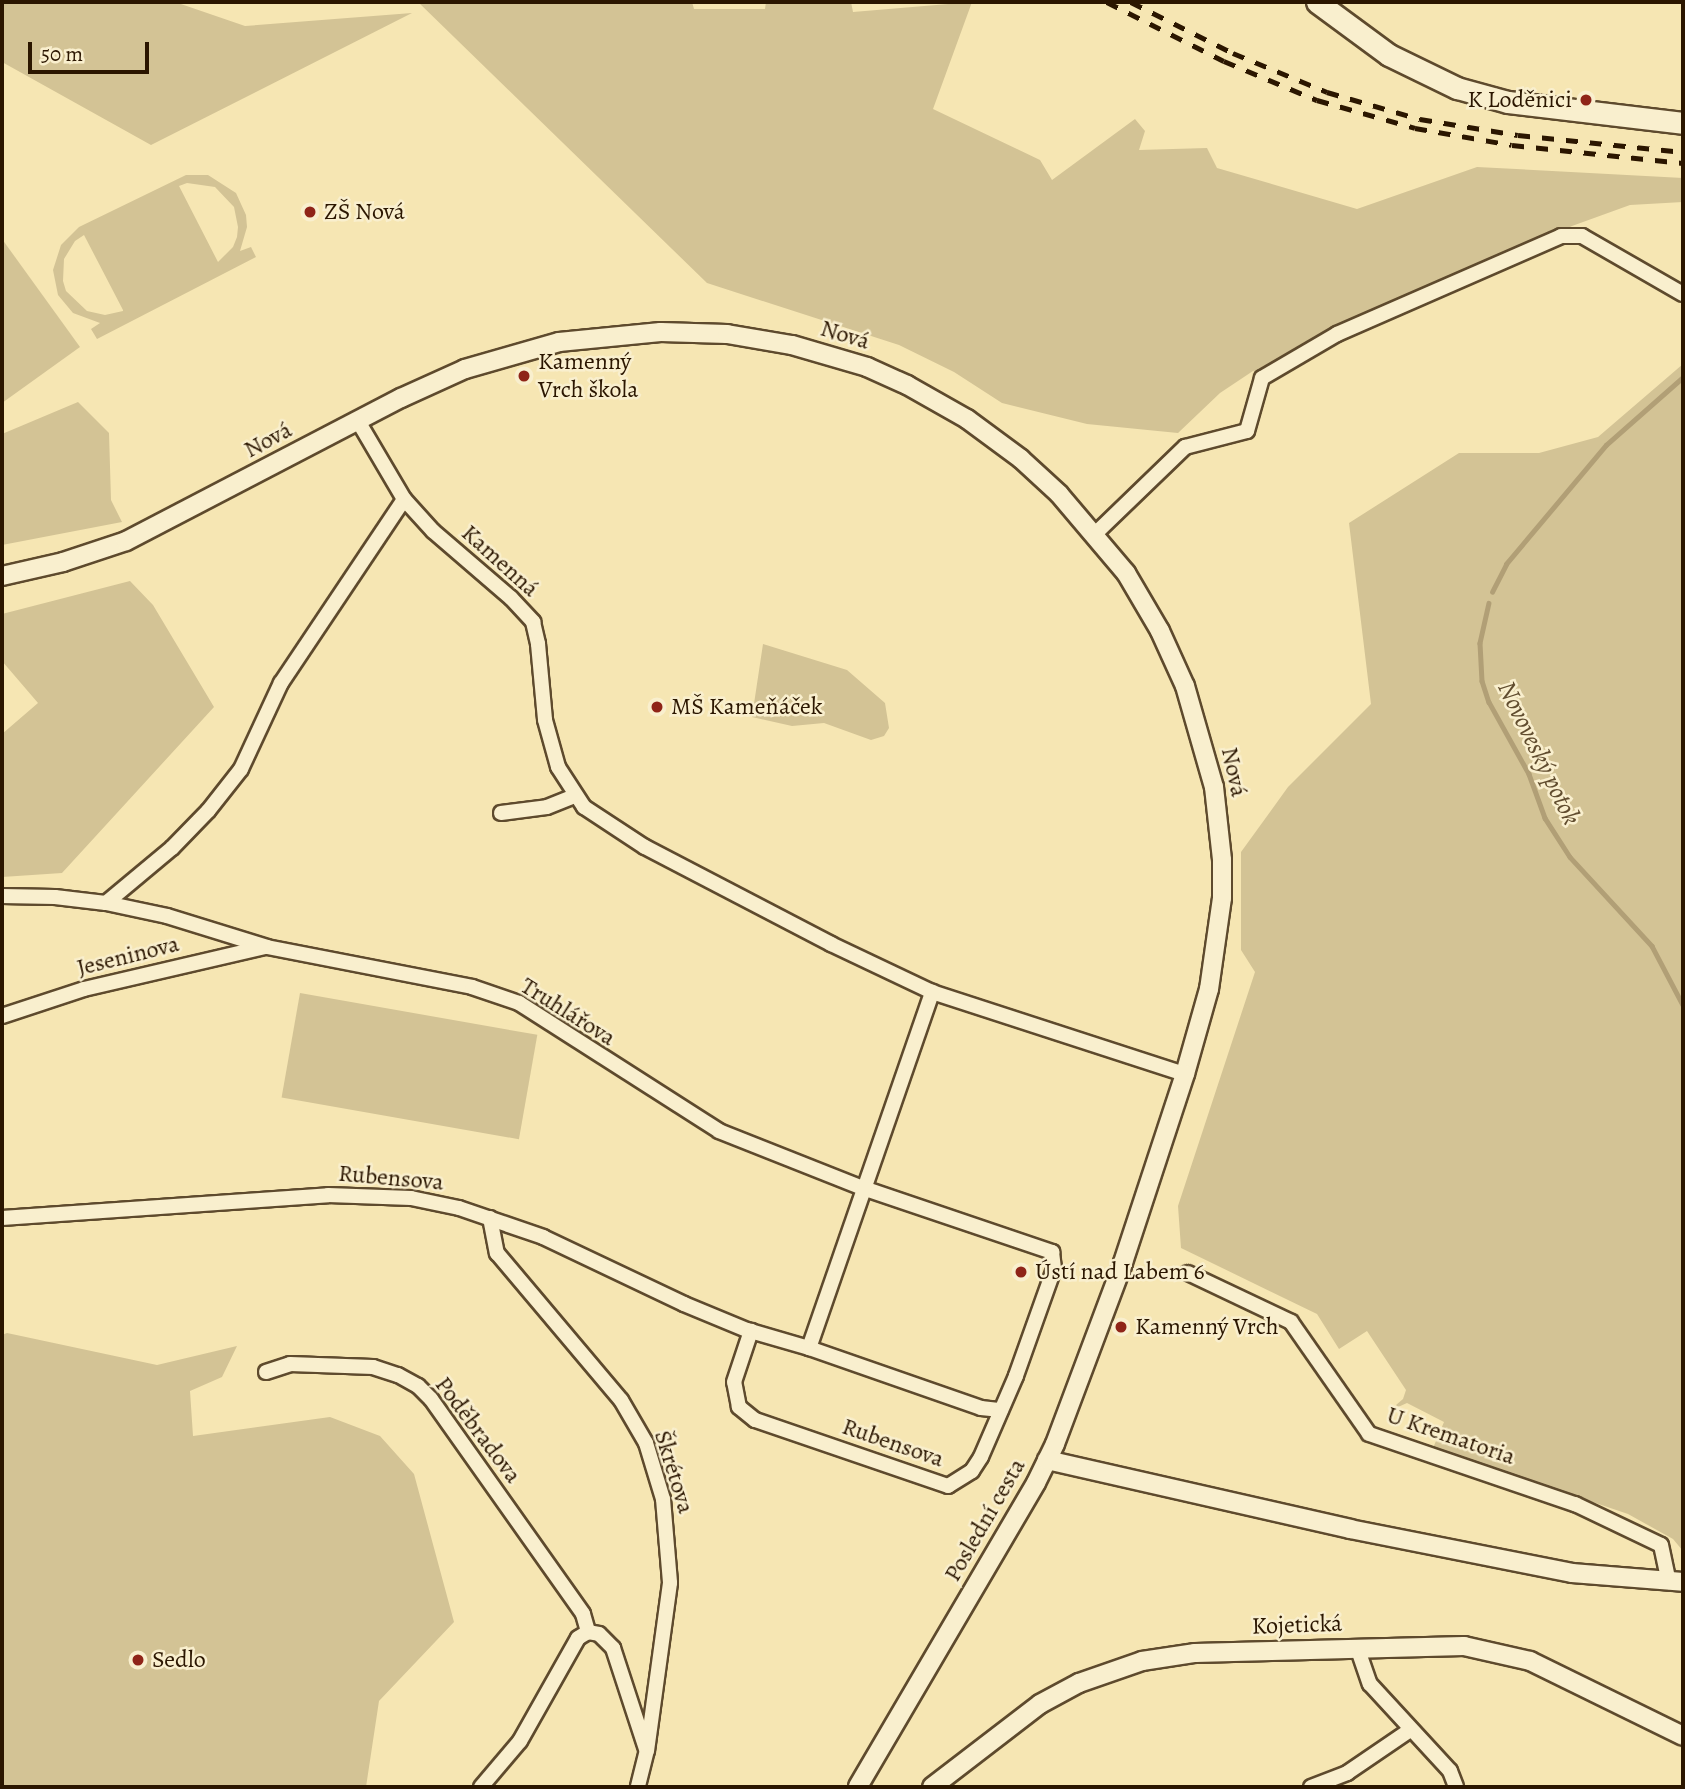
<!DOCTYPE html>
<meta charset="utf-8">
<style>
body{margin:0}
#map{position:relative;width:1685px;height:1789px;overflow:hidden;background:#f6e6b3;font-family:Alegreya,serif}
div>[style]{position:absolute}
[style*='--x']{left:calc(var(--x)*1px);top:calc(var(--y)*1px);width:calc(var(--w)*1px);rotate:calc(var(--a)*1deg)}
.green>*{inset:0;background:#d3c395;transform-origin:0 0}
.stream>*{height:4.5px;margin:-2.25px;padding:0 2.25px;transform-origin:2.25px;border-radius:2.25px;background:#b19f76}
.roads{filter:drop-shadow(2px 0 #5e4a2d) drop-shadow(-2px 0 #5e4a2d) drop-shadow(0 2px #5e4a2d) drop-shadow(0 -2px #5e4a2d)}
.minor>*{height:14px;margin:-7px;padding:0 7px;transform-origin:7px;border-radius:7px;background:#f9efce}
.tertiary>*{height:18px;margin:-9px;padding:0 9px;transform-origin:9px;border-radius:9px;background:#f9efce}
.secondary>*{height:21px;margin:-10.5px;padding:0 10.5px;transform-origin:10.5px;border-radius:10.5px;background:#f9efce}
.rail>*{height:4.5px;margin-top:-2.25px;transform-origin:0;background:repeating-linear-gradient(90deg,#2b1600 0 12px,transparent 0 24px)}
.dots>*{width:19px;height:19px;translate:-50% -50%;box-sizing:border-box;border:4px solid #f9efce;border-radius:50%}
span{translate:-50% -50%;white-space:nowrap;text-align:center;line-height:1.15;-webkit-text-stroke:5px #f9efce;paint-order:stroke}
.poi-label{font-size:24px;color:#2b1600}
.right{translate:-100% -50%;text-align:right}
.left{translate:0 -50%;text-align:left}
.street-label{font-size:24px;color:#2b1600}
.water-label{font-size:26px;color:#614d2f;font-style:italic}
.frame{position:absolute;inset:0;border:4px solid #2b1600;pointer-events:none}
.scale{position:absolute;left:28px;top:42px;width:121px;height:32px;box-sizing:border-box;border:4px solid #2b1600;border-top:0;padding-left:9px;font-size:21px;line-height:24px;white-space:nowrap;color:#2b1600;-webkit-text-stroke:5px #f9efce;paint-order:stroke}
</style>
<div id="map">
<div class="green">
<i style="clip-path:polygon(2px 2px,175px 2px,245px 26px,412px 13px,151px 145px,2px 62px)"></i>
<i style="clip-path:polygon(418px 2px,692px 2px,694px 9px,765px 9px,766px 2px,851px 2px,853px 12px,972px 2px,933px 109px,1040px 160px,1052px 180px,1135px 119px,1145px 131px,1139px 150px,1207px 148px,1217px 168px,1357px 209px,1477px 167px,1683px 178px,1683px 202px,1630px 205px,1572px 226px,1275px 367px,1253px 371px,1220px 393px,1178px 433px,1087px 424px,1002px 403px,954px 372px,899px 345px,707px 283px)"></i>
<i style="clip-path:polygon(evenodd,186px 175px,208px 175px,236px 193px,246px 215px,247px 227px,240px 251px,251px 247px,256px 257px,97px 339px,91px 329px,100px 323px,73px 313px,58px 295px,53px 270px,61px 245px,79px 227px,186px 175px,187px 183px,215px 187px,234px 207px,238px 227px,237px 237px,233px 247px,218px 262px,179px 186px,187px 183px,186px 175px,84px 235px,123px 310px,123px 311px,105px 315px,87px 311px,66px 291px,63px 281px,64px 259px,75px 241px,84px 235px)"></i>
<i style="clip-path:polygon(2px 239px,80px 347px,2px 403px)"></i>
<i style="clip-path:polygon(1683px 364px,1683px 1551px,1673px 1539px,1628px 1514px,1433px 1448px,1444px 1422px,1407px 1403px,1398px 1407px,1396px 1405px,1403px 1399px,1406px 1390px,1367px 1331px,1339px 1349px,1317px 1314px,1181px 1248px,1178px 1206px,1255px 972px,1241px 950px,1241px 852px,1288px 787px,1371px 704px,1349px 523px,1459px 453px,1539px 453px,1598px 437px)"></i>
<i style="clip-path:polygon(78px 402px,109px 433px,111px 500px,122px 522px,2px 545px,2px 434px)"></i>
<i style="clip-path:polygon(130px 581px,153px 605px,214px 707px,62px 873px,2px 877px,2px 734px,38px 703px,2px 661px,2px 614px)"></i>
<i style="clip-path:polygon(763px 644px,847px 670px,885px 703px,889px 728px,884px 736px,871px 740px,824px 723px,792px 726px,752px 717px)"></i>
<i style="left:300px;top:993px;width:241px;height:106px;rotate:10deg"></i>
<i style="clip-path:polygon(7px 1333px,157px 1365px,237px 1346px,222px 1377px,190px 1391px,193px 1436px,330px 1417px,380px 1436px,414px 1474px,454px 1622px,379px 1701px,366px 1787px,2px 1787px,2px 1335px)"></i>
</div>
<div class="stream">
<i style="--x:1492;--y:592;--w:31;--a:-63"></i>
<i style="--x:1506;--y:564;--w:155;--a:-50"></i>
<i style="--x:1606;--y:445;--w:103;--a:-41.4"></i>
<i style="--x:1489;--y:603;--w:41;--a:102.7"></i>
<i style="--x:1480;--y:643;--w:38;--a:87"></i>
<i style="--x:1482;--y:681;--w:22;--a:72"></i>
<i style="--x:1489;--y:702;--w:82;--a:60.9"></i>
<i style="--x:1529;--y:774;--w:47;--a:70"></i>
<i style="--x:1545;--y:818;--w:46;--a:57.3"></i>
<i style="--x:1570;--y:857;--w:121;--a:47.3"></i>
<i style="--x:1652;--y:946;--w:67;--a:62.3"></i>
</div>
<div class="roads">
<div class="minor">
<i style="--x:358;--y:421;--w:91;--a:59.5"></i>
<i style="--x:404;--y:499;--w:43;--a:47.8"></i>
<i style="--x:433;--y:531;--w:103;--a:40.7"></i>
<i style="--x:511;--y:598;--w:33;--a:47"></i>
<i style="--x:533;--y:622;--w:23;--a:77"></i>
<i style="--x:538;--y:644;--w:76;--a:84.7"></i>
<i style="--x:545;--y:720;--w:49;--a:74.5"></i>
<i style="--x:558;--y:767;--w:48;--a:57"></i>
<i style="--x:584;--y:807;--w:73;--a:33.3"></i>
<i style="--x:645;--y:847;--w:210;--a:27.5"></i>
<i style="--x:831;--y:944;--w:112;--a:25.4"></i>
<i style="--x:932;--y:992;--w:266;--a:18"></i>
<i style="--x:1096;--y:533;--w:124;--a:-44"></i>
<i style="--x:1185;--y:447;--w:64;--a:-14.5"></i>
<i style="--x:1247;--y:431;--w:55;--a:-74.2"></i>
<i style="--x:1262;--y:378;--w:87;--a:-30.4"></i>
<i style="--x:1337;--y:334;--w:244;--a:-23.6"></i>
<i style="--x:1561;--y:236;--w:21;--a:0"></i>
<i style="--x:1582;--y:236;--w:116;--a:29.9"></i>
<i style="--x:501;--y:813;--w:46;--a:-7.4"></i>
<i style="--x:547;--y:807;--w:29;--a:-22"></i>
<i style="--x:2;--y:896;--w:53;--a:1.1"></i>
<i style="--x:55;--y:897;--w:51;--a:6.7"></i>
<i style="--x:106;--y:903;--w:62;--a:12"></i>
<i style="--x:167;--y:916;--w:105;--a:17.2"></i>
<i style="--x:267;--y:947;--w:209;--a:11"></i>
<i style="--x:472;--y:987;--w:50;--a:18.8"></i>
<i style="--x:519;--y:1003;--w:237;--a:32.6"></i>
<i style="--x:719;--y:1131;--w:155;--a:21.6"></i>
<i style="--x:863;--y:1188;--w:200;--a:18.7"></i>
<i style="--x:1052;--y:1252;--w:17;--a:83"></i>
<i style="--x:1054;--y:1269;--w:114;--a:109.6"></i>
<i style="--x:1016;--y:1376;--w:88;--a:113.4"></i>
<i style="--x:981;--y:1457;--w:17;--a:123"></i>
<i style="--x:972;--y:1471;--w:28;--a:148"></i>
<i style="--x:948;--y:1486;--w:204;--a:-161.1"></i>
<i style="--x:755;--y:1420;--w:21;--a:-141"></i>
<i style="--x:739;--y:1407;--w:25;--a:-101"></i>
<i style="--x:734;--y:1382;--w:54;--a:-71.6"></i>
<i style="--x:106;--y:903;--w:86;--a:-39.8"></i>
<i style="--x:172;--y:848;--w:52;--a:-45.8"></i>
<i style="--x:208;--y:811;--w:53;--a:-51.8"></i>
<i style="--x:241;--y:769;--w:95;--a:-65.1"></i>
<i style="--x:281;--y:683;--w:221;--a:-56.2"></i>
<i style="--x:2;--y:1016;--w:86;--a:-18.2"></i>
<i style="--x:84;--y:989;--w:185;--a:-13.1"></i>
<i style="--x:2;--y:1218;--w:327;--a:-4"></i>
<i style="--x:328;--y:1195;--w:83;--a:2.1"></i>
<i style="--x:411;--y:1198;--w:49;--a:11.8"></i>
<i style="--x:459;--y:1208;--w:89;--a:19"></i>
<i style="--x:543;--y:1237;--w:156;--a:25.4"></i>
<i style="--x:684;--y:1304;--w:68;--a:22.4"></i>
<i style="--x:747;--y:1330;--w:65;--a:16.2"></i>
<i style="--x:809;--y:1348;--w:182;--a:19.2"></i>
<i style="--x:981;--y:1408;--w:20;--a:6"></i>
<i style="--x:490;--y:1218;--w:36;--a:79"></i>
<i style="--x:497;--y:1253;--w:192;--a:49.9"></i>
<i style="--x:621;--y:1400;--w:50;--a:59.8"></i>
<i style="--x:646;--y:1443;--w:59;--a:73.1"></i>
<i style="--x:663;--y:1499;--w:84;--a:85.2"></i>
<i style="--x:670;--y:1583;--w:169;--a:97.8"></i>
<i style="--x:647;--y:1750;--w:38;--a:104"></i>
<i style="--x:1188;--y:1273;--w:114;--a:25.4"></i>
<i style="--x:1291;--y:1322;--w:136;--a:55.1"></i>
<i style="--x:1369;--y:1434;--w:218;--a:18.8"></i>
<i style="--x:1575;--y:1504;--w:95;--a:25.5"></i>
<i style="--x:1661;--y:1545;--w:38;--a:78"></i>
<i style="--x:809;--y:1348;--w:377;--a:-70.9"></i>
<i style="--x:266;--y:1372;--w:25;--a:-18"></i>
<i style="--x:290;--y:1364;--w:83;--a:2.1"></i>
<i style="--x:373;--y:1367;--w:26;--a:18"></i>
<i style="--x:398;--y:1375;--w:23;--a:29"></i>
<i style="--x:418;--y:1386;--w:18;--a:45"></i>
<i style="--x:431;--y:1399;--w:263;--a:54.7"></i>
<i style="--x:583;--y:1614;--w:19;--a:74"></i>
<i style="--x:1357;--y:1647;--w:39;--a:71"></i>
<i style="--x:1370;--y:1684;--w:118;--a:47.4"></i>
<i style="--x:1450;--y:1771;--w:17;--a:69"></i>
<i style="--x:481;--y:1787;--w:60;--a:-49.7"></i>
<i style="--x:520;--y:1741;--w:118;--a:-60.6"></i>
<i style="--x:578;--y:1638;--w:12;--a:-31"></i>
<i style="--x:588;--y:1632;--w:11;--a:10"></i>
<i style="--x:599;--y:1634;--w:20;--a:45"></i>
<i style="--x:613;--y:1648;--w:106;--a:71.9"></i>
<i style="--x:1311;--y:1787;--w:39;--a:-21"></i>
<i style="--x:1347;--y:1773;--w:76;--a:-34.3"></i>
</div>
<div class="tertiary">
<i style="--x:2;--y:576;--w:63;--a:-12.9"></i>
<i style="--x:63;--y:562;--w:66;--a:-18.4"></i>
<i style="--x:126;--y:541;--w:310;--a:-27.5"></i>
<i style="--x:401;--y:398;--w:70;--a:-24.4"></i>
<i style="--x:465;--y:369;--w:98;--a:-16"></i>
<i style="--x:559;--y:342;--w:102;--a:-5.6"></i>
<i style="--x:661;--y:332;--w:66;--a:1.7"></i>
<i style="--x:727;--y:334;--w:66;--a:9.6"></i>
<i style="--x:792;--y:345;--w:78;--a:16.3"></i>
<i style="--x:867;--y:367;--w:44;--a:24.2"></i>
<i style="--x:907;--y:385;--w:69;--a:29.5"></i>
<i style="--x:967;--y:419;--w:67;--a:36.5"></i>
<i style="--x:1021;--y:459;--w:52;--a:42.6"></i>
<i style="--x:1059;--y:494;--w:104;--a:49.7"></i>
<i style="--x:1126;--y:573;--w:67;--a:59.6"></i>
<i style="--x:1160;--y:631;--w:60;--a:65.6"></i>
<i style="--x:1185;--y:686;--w:105;--a:74"></i>
<i style="--x:1214;--y:787;--w:73;--a:83.7"></i>
<i style="--x:1222;--y:860;--w:38;--a:90"></i>
<i style="--x:1222;--y:898;--w:92;--a:98.1"></i>
<i style="--x:1209;--y:989;--w:88;--a:105.8"></i>
<i style="--x:1185;--y:1074;--w:199;--a:108.2"></i>
<i style="--x:1123;--y:1263;--w:193;--a:110.6"></i>
<i style="--x:1055;--y:1444;--w:43;--a:116"></i>
<i style="--x:1036;--y:1483;--w:352;--a:120.4"></i>
<i style="--x:1047;--y:1460;--w:311;--a:12.8"></i>
<i style="--x:1350;--y:1529;--w:226;--a:11.2"></i>
<i style="--x:1572;--y:1573;--w:111;--a:4.6"></i>
<i style="--x:932;--y:1787;--w:136;--a:-37.5"></i>
<i style="--x:1040;--y:1704;--w:44;--a:-28.3"></i>
<i style="--x:1079;--y:1683;--w:67;--a:-19.2"></i>
<i style="--x:1142;--y:1661;--w:54;--a:-8.6"></i>
<i style="--x:1195;--y:1653;--w:269;--a:-1.5"></i>
<i style="--x:1464;--y:1646;--w:68;--a:12.8"></i>
<i style="--x:1530;--y:1661;--w:170;--a:26.1"></i>
</div>
<div class="secondary">
<i style="--x:1317;--y:2;--w:89;--a:36.4"></i>
<i style="--x:1389;--y:55;--w:76;--a:25.9"></i>
<i style="--x:1457;--y:88;--w:53;--a:15.4"></i>
<i style="--x:1508;--y:102;--w:176;--a:6.8"></i>
</div>
</div>
<div class="rail">
<i style="--x:1107;--y:2;--w:131;--a:26.8"></i>
<i style="--x:1224;--y:61;--w:101;--a:22.8"></i>
<i style="--x:1317;--y:100;--w:102;--a:15.9"></i>
<i style="--x:1415;--y:128;--w:98;--a:9.9"></i>
<i style="--x:1512;--y:145;--w:172;--a:6"></i>
<i style="--x:1131;--y:2;--w:114;--a:26.6"></i>
<i style="--x:1233;--y:53;--w:102;--a:22.5"></i>
<i style="--x:1327;--y:92;--w:97;--a:16.2"></i>
<i style="--x:1420;--y:119;--w:99;--a:9.3"></i>
<i style="--x:1518;--y:135;--w:166;--a:5.9"></i>
</div>
<div class="dots">
<i style="left:1586px;top:100px;background:#8f2418"></i>
<i style="left:310px;top:212px;background:#8f2418"></i>
<i style="left:524px;top:376px;background:#8f2418"></i>
<i style="left:657px;top:707px;background:#8f2418"></i>
<i style="left:1021px;top:1272px;background:#8f2418"></i>
<i style="left:1121px;top:1327px;background:#8f2418"></i>
<i style="left:138px;top:1660px;background:#8f2418"></i>
</div>
<div class="poi-label">
<span class="right" style="left:1572px;top:100px">K Loděnici</span>
<span class="left" style="left:324px;top:212px">ZŠ Nová</span>
<span class="left" style="left:538px;top:376px">Kamenný<br>Vrch škola</span>
<span class="left" style="left:671px;top:707px">MŠ Kameňáček</span>
<span class="left" style="left:1035px;top:1272px">Ústí nad Labem 6</span>
<span class="left" style="left:1135px;top:1327px">Kamenný Vrch</span>
<span class="left" style="left:152px;top:1660px">Sedlo</span>
</div>
<div class="street-label">
<span style="left:845px;top:335px;rotate:17deg">Nová</span>
<span style="left:268px;top:440px;rotate:-28deg">Nová</span>
<span style="left:500px;top:561px;rotate:42deg">Kamenná</span>
<span style="left:1234px;top:772px;rotate:78deg">Nová</span>
<span style="left:128px;top:956px;rotate:-14deg">Jeseninova</span>
<span style="left:568px;top:1012px;rotate:32deg">Truhlářova</span>
<span style="left:391px;top:1178px;rotate:5deg">Rubensova</span>
<span style="left:478px;top:1430px;rotate:53deg">Poděbradova</span>
<span style="left:1451px;top:1436px;rotate:19deg">U Krematoria</span>
<span style="left:893px;top:1443px;rotate:19deg">Rubensova</span>
<span style="left:674px;top:1472px;rotate:73deg">Škrétova</span>
<span style="left:985px;top:1520px;rotate:-60deg">Poslední cesta</span>
<span style="left:1297px;top:1625px;rotate:-2deg">Kojetická</span>
</div>
<div class="water-label">
<span style="left:1539px;top:753px;rotate:64deg">Novoveský potok</span>
</div>
<div class="frame"></div>
<div class="scale">50 m</div>
</div>
